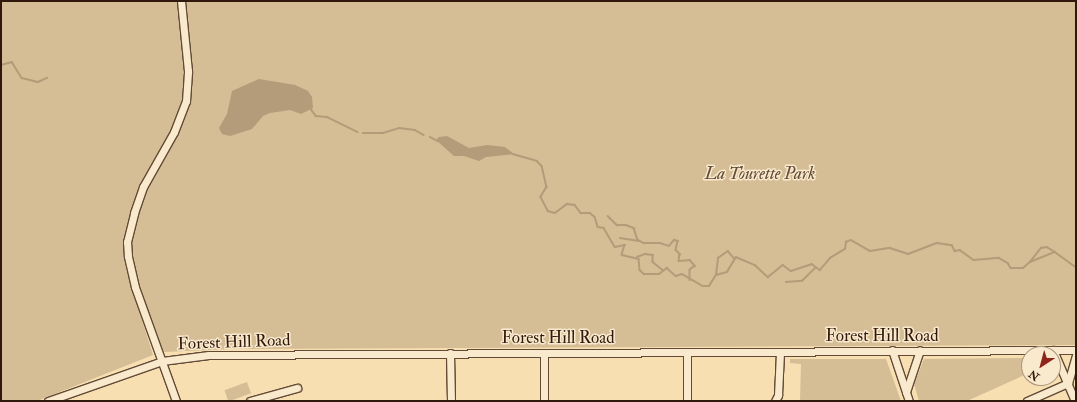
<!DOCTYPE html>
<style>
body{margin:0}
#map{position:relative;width:1077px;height:402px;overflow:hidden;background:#f7dfb2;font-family:"IM FELL Double Pica",serif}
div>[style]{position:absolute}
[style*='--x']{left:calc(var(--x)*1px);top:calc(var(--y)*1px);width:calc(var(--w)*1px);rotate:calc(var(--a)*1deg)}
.green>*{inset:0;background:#d5bd96;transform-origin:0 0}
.water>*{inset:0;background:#b49b7a}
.stream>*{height:1.5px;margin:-0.75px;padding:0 0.75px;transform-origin:0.75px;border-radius:0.75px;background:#b49b7a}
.roads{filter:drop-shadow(1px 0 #624a36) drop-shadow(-1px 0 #624a36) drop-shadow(0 1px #624a36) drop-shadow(0 -1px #624a36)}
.minor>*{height:7px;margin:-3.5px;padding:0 3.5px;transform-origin:3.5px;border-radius:3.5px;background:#faeacd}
span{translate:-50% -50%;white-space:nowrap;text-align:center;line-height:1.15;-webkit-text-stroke:3px #faeacd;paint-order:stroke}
.park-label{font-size:17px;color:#624a36;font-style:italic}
.street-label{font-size:17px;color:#31180d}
.frame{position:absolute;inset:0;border:2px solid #31180d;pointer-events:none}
.north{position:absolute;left:1021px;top:346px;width:40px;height:40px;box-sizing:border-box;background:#faeacd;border:1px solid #aa9680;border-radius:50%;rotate:216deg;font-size:11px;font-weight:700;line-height:16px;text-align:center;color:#31180d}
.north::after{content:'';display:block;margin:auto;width:14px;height:18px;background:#8f2418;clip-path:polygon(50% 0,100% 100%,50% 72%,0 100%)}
</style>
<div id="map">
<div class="green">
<i style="clip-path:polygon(1px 1px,178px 1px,185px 74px,182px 104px,173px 128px,135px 200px,124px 241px,126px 268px,153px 355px,37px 401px,1px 401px)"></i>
<i style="clip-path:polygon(184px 1px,1076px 1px,1076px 345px,230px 349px,165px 352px,162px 350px,140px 294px,129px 249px,132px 227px,147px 187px,180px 128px,189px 99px)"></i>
<i style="clip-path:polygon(1029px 358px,1029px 373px,967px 401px,919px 401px,914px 384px,924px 359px)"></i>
<i style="clip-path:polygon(790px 359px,886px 359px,901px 401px,800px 401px,801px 364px,790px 363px)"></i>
<i style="left:247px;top:382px;width:12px;height:24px;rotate:70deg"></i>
</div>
<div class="water">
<i style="clip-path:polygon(259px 79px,295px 85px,308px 91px,312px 97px,313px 108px,301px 114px,290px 110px,270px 113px,263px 116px,252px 129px,230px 136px,222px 134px,219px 128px,227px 114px,232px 91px)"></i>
<i style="clip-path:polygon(447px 136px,469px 148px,487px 145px,505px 147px,514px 154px,486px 157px,479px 161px,464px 156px,454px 156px,436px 140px,439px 137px)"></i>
</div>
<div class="stream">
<i style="--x:1;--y:65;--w:11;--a:-15"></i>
<i style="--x:12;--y:62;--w:19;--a:58"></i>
<i style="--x:22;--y:78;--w:16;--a:14"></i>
<i style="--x:38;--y:82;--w:10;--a:-24"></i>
<i style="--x:311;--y:109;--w:9;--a:54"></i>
<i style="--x:316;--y:116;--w:11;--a:5"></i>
<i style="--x:327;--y:117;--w:34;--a:26"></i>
<i style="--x:363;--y:133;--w:20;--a:0"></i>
<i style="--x:383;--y:133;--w:17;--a:-17"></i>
<i style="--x:399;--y:128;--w:16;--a:7"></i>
<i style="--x:415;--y:130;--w:10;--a:29"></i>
<i style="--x:430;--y:137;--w:9;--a:27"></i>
<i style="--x:513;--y:154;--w:25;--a:16"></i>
<i style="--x:537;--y:161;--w:7;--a:45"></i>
<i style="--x:542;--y:166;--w:22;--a:77"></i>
<i style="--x:547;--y:187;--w:12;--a:121"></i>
<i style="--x:541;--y:197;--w:16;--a:63"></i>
<i style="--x:548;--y:211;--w:7;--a:16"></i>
<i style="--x:555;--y:213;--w:15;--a:-37"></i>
<i style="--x:567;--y:204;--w:8;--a:7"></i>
<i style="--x:575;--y:205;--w:10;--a:53"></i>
<i style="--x:581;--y:213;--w:9;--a:0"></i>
<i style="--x:590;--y:213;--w:6;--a:39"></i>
<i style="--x:595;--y:217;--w:10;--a:73"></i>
<i style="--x:598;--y:227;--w:6;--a:9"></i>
<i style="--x:604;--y:228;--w:22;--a:60"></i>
<i style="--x:615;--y:247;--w:10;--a:-11"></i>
<i style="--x:625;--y:245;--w:10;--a:107"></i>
<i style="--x:622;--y:255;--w:17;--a:13"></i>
<i style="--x:639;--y:259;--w:11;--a:85"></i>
<i style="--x:640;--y:270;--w:6;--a:45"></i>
<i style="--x:644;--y:274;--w:15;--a:0"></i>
<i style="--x:659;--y:274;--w:10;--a:-37"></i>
<i style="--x:667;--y:268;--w:12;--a:42"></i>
<i style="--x:676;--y:276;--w:6;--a:-18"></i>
<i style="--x:682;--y:274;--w:24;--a:30"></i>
<i style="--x:703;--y:286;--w:6;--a:0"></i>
<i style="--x:709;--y:286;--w:13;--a:-58"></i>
<i style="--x:716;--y:275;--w:11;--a:-15"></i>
<i style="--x:727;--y:272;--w:17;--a:-59"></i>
<i style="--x:736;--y:257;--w:21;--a:23"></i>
<i style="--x:755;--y:265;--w:18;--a:43"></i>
<i style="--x:768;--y:277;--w:19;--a:-39"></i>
<i style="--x:783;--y:265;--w:10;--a:37"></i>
<i style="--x:791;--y:271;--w:22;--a:-18"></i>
<i style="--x:812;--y:264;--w:10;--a:37"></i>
<i style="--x:820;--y:270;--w:16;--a:-50"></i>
<i style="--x:830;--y:258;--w:17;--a:-31"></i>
<i style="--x:845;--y:249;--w:7;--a:-82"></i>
<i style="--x:846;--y:242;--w:5;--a:-22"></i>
<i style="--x:851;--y:240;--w:22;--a:30"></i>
<i style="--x:870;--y:251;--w:20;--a:-9"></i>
<i style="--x:890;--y:248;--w:19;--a:18"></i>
<i style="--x:908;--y:254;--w:31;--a:-21"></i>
<i style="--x:937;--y:243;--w:15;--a:8"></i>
<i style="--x:952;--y:245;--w:7;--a:63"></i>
<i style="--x:955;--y:251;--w:5;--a:-11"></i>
<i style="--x:960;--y:250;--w:17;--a:36"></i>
<i style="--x:974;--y:260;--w:25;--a:-5"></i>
<i style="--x:999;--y:258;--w:10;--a:29"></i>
<i style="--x:1008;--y:263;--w:6;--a:59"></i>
<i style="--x:1011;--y:268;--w:12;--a:0"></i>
<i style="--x:1023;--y:268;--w:9;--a:-41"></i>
<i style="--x:1030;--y:262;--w:27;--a:-22"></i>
<i style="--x:1055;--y:252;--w:26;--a:36"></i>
<i style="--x:608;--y:216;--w:13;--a:45"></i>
<i style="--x:617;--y:225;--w:9;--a:0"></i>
<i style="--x:626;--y:225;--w:9;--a:21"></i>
<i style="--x:634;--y:228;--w:13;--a:72"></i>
<i style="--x:638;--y:240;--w:7;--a:27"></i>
<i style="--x:644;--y:243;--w:16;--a:0"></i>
<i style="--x:660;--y:243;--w:9;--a:18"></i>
<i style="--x:669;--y:246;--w:8;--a:-50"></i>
<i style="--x:674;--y:240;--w:4;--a:14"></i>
<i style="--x:678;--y:241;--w:9;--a:103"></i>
<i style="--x:676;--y:250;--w:6;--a:45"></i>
<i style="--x:680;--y:254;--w:7;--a:98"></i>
<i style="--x:679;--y:261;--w:11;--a:-5"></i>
<i style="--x:690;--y:260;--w:8;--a:50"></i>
<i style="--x:695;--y:266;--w:6;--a:141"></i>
<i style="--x:690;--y:270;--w:10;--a:90"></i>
<i style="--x:620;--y:238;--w:19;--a:9"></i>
<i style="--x:637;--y:257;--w:9;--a:-21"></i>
<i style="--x:645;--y:254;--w:8;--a:7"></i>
<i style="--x:653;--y:255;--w:7;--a:90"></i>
<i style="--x:653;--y:262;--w:13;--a:39"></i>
<i style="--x:1030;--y:262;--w:18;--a:-52"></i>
<i style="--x:1041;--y:248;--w:6;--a:-9"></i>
<i style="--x:1047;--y:247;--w:9;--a:32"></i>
<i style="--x:716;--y:275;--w:17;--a:-83"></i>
<i style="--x:718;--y:258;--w:12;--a:-35"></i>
<i style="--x:728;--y:251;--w:9;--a:49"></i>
<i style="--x:786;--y:282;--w:16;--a:-4"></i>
<i style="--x:802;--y:281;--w:18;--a:-45"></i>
</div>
<div class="roads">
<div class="minor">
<i style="--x:892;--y:350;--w:54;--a:71.6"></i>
<i style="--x:1053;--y:350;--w:56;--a:66.7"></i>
<i style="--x:450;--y:353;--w:48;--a:88.8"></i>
<i style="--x:544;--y:353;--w:48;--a:90"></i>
<i style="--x:687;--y:353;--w:48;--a:90"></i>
<i style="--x:1068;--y:383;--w:29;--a:-74"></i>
<i style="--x:906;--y:392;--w:44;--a:-71.6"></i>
<i style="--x:48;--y:401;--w:121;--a:-19.3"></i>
<i style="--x:162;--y:361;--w:47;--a:-7.3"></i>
<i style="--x:209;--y:355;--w:867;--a:-0.33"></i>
<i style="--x:176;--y:401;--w:121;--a:-109.8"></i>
<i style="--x:135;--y:287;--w:32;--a:-103"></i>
<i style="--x:128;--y:256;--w:14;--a:-94"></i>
<i style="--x:127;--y:242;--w:30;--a:-76"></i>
<i style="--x:134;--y:213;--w:28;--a:-71"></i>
<i style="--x:143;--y:187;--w:63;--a:-60.6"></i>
<i style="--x:174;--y:132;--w:33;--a:-69"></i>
<i style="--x:186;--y:101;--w:30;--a:-86"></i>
<i style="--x:188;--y:71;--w:70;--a:-95.7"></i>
<i style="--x:250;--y:401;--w:49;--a:-15.5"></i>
<i style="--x:775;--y:401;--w:7;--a:-63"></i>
<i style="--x:778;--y:395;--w:43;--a:-87.3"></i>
<i style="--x:1027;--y:401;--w:45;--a:-23.7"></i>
</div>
</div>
<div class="park-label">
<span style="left:760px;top:174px">La Tourette Park</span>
</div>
<div class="street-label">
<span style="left:882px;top:336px">Forest Hill Road</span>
<span style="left:558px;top:338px">Forest Hill Road</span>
<span style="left:234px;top:342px;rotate:-2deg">Forest Hill Road</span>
</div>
<div class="frame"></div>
<div class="north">N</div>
</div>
